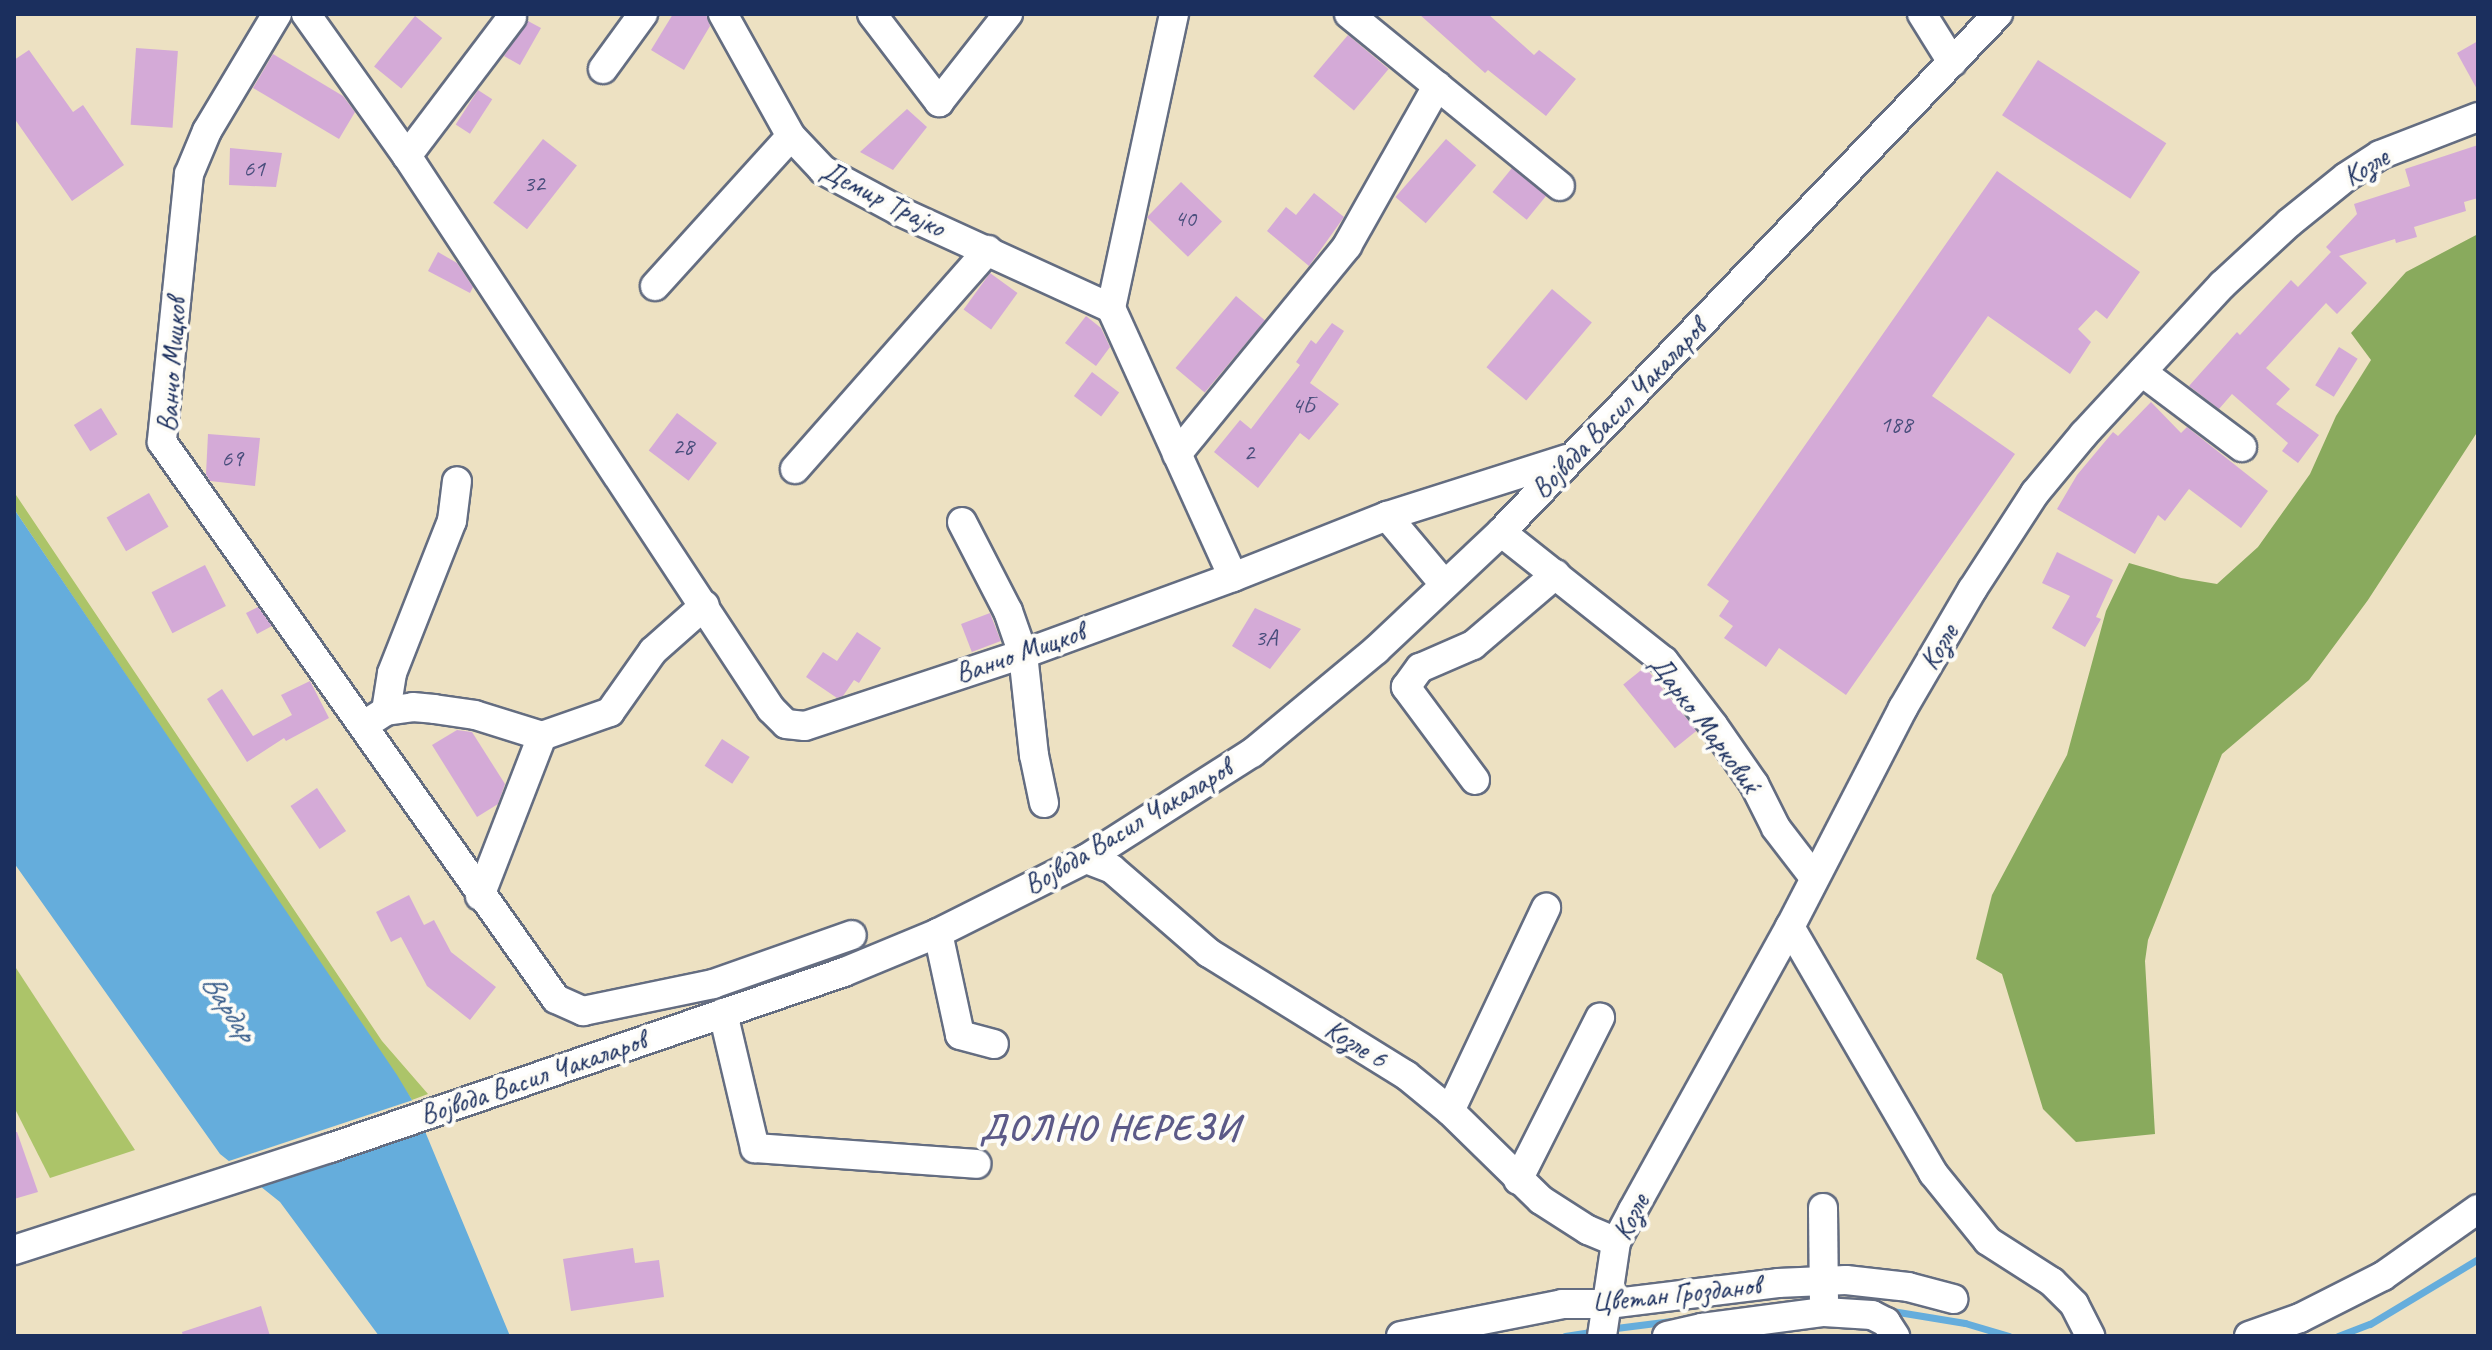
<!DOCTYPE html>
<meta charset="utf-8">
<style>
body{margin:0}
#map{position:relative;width:2492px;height:1350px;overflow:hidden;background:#ede1c2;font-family:Caveat,sans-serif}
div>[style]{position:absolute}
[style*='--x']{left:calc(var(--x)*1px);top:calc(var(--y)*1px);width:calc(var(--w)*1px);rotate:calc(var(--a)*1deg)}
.green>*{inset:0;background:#acc469}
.forest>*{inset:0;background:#89aa5d}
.water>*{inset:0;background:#65addc}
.pier>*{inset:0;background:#ede1c2}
.stream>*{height:7px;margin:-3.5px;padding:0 3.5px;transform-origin:3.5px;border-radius:3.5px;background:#65addc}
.building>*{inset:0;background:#d4aad7;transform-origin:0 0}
.roads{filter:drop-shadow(2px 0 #646d81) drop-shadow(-2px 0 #646d81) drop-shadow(0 2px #646d81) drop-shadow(0 -2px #646d81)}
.minor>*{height:28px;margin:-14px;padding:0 14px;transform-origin:14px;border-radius:14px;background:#fff}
span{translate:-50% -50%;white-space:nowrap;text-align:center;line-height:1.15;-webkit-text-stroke:8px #fdfcf7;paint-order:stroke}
.number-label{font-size:24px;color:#494e7c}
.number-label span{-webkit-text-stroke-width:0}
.street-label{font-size:28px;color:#1b2f5e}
.water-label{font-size:30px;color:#355b8a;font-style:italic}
.district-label{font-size:36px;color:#5c5a88;font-weight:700;letter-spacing:2px}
.frame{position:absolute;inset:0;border:16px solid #1b2f5e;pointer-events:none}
</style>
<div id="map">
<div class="green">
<i style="clip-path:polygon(14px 492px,382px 1041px,428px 1094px,412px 1100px,14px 509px)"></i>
<i style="clip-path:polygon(14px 965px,135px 1150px,50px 1178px,14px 1107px)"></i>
</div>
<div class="forest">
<i style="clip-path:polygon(2478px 234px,2478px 431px,2368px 600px,2309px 680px,2222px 754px,2148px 940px,2145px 961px,2155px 1134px,2076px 1142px,2043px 1109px,2002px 974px,1976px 959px,1992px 895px,2067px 755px,2106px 611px,2129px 563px,2181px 578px,2217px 584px,2258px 547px,2310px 474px,2336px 416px,2371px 360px,2351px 333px,2406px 272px)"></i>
</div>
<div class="water">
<i style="clip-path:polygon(14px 509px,397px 1075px,412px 1100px,510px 1336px,379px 1336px,280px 1202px,220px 1154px,14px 863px)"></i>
</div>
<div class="pier">
<i style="clip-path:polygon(416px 1099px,428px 1131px,258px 1188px,223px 1163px)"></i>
</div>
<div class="stream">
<i style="--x:1886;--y:1310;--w:80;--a:9.3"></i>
<i style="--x:1965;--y:1323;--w:46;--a:16.5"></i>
<i style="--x:1608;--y:1329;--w:64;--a:-7.2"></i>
<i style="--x:1565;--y:1336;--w:31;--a:-9"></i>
<i style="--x:2338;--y:1336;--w:34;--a:-21"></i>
<i style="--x:2370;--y:1324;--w:126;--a:-31"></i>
</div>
<div class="building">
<i style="clip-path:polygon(673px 14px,706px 14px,710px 26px,684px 70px,651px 50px)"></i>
<i style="clip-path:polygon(1419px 14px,1488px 14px,1534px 55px,1539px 50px,1576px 79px,1546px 116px,1488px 70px,1485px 73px)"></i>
<i style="left:415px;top:16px;width:35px;height:65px;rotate:39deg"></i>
<i style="clip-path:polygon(528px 21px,541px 28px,520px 65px,504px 56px)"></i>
<i style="left:1348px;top:35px;width:53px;height:54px;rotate:40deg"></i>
<i style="clip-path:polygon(2478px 41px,2478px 91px,2457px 53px)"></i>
<i style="left:136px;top:48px;width:42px;height:77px;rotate:4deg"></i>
<i style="clip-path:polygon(29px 50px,73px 112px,83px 105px,124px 165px,72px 201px,14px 118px,14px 60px)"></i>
<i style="clip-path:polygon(273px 54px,343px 96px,355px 112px,339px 139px,253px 88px)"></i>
<i style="left:2038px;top:60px;width:153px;height:66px;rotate:33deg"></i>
<i style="left:478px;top:90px;width:17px;height:41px;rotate:33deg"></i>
<i style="clip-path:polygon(907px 109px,927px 127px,893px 170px,860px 152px)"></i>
<i style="left:543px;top:139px;width:43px;height:81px;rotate:38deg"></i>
<i style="left:1446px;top:139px;width:40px;height:77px;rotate:41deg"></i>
<i style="clip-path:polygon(2478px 145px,2478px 198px,2464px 202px,2466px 211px,2414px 227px,2417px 237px,2396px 243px,2395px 239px,2339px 256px,2367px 283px,2337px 314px,2326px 303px,2266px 368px,2290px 389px,2276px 404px,2319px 435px,2298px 463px,2282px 451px,2288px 443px,2232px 394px,2219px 409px,2189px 386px,2237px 332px,2240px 335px,2291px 280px,2298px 287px,2331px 252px,2326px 247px,2357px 214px,2354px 204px,2410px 186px,2405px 169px)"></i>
<i style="clip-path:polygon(230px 148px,282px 153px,276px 187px,229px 185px)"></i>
<i style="left:1512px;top:168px;width:44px;height:31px;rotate:39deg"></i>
<i style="clip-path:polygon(1997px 171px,2140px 272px,2107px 319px,2096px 310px,2078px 329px,2091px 342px,2070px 374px,1988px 316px,1932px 396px,2015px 454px,1846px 695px,1779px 648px,1766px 667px,1724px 638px,1733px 626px,1719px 616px,1729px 601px,1707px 585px)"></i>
<i style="left:1181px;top:182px;width:57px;height:49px;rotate:44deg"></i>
<i style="clip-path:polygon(1314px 193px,1344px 217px,1309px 266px,1267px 231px,1286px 207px,1296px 215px)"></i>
<i style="clip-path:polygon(438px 252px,457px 263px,473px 287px,470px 293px,428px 271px)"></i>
<i style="left:990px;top:273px;width:34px;height:45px;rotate:36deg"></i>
<i style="left:1552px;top:289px;width:52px;height:102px;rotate:40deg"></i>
<i style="left:1236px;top:296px;width:38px;height:94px;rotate:40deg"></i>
<i style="clip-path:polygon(1086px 316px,1101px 328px,1110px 347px,1096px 366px,1065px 343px)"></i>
<i style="clip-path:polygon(1332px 323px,1344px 331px,1310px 383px,1339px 404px,1309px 440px,1300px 433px,1258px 488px,1214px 452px,1240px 420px,1251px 429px,1300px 365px,1296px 362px,1311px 340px,1316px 344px)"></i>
<i style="left:2339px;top:347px;width:22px;height:45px;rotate:32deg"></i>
<i style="left:1092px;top:372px;width:34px;height:30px;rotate:37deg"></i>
<i style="clip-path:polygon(2151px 402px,2181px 433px,2187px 427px,2268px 491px,2241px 528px,2189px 489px,2165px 521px,2158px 515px,2135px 554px,2057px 509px,2077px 475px,2113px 432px,2118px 436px)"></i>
<i style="left:101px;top:408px;width:31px;height:32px;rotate:58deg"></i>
<i style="left:677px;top:413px;width:50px;height:47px;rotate:37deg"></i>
<i style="clip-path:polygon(208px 434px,260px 438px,255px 486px,210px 481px,206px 474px)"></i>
<i style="left:149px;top:493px;width:39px;height:49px;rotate:60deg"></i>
<i style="clip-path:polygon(2057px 552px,2113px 580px,2096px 617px,2101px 619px,2085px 647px,2052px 628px,2070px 596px,2042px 583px)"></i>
<i style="left:205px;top:565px;width:46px;height:60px;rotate:63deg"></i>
<i style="clip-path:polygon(258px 607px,272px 626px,257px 634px,246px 613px)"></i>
<i style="clip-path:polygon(1255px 608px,1301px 629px,1270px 669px,1232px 646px)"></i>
<i style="left:990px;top:613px;width:30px;height:31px;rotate:69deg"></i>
<i style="clip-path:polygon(857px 632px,881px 648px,859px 683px,854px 680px,843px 696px,837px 698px,806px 677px,823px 652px,837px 661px)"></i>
<i style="left:1645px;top:667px;width:82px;height:28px;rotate:51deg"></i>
<i style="clip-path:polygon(310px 681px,329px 718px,286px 741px,284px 738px,247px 762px,207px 699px,222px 689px,253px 736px,292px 715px,281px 695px)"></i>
<i style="clip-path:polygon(457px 730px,472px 732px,505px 784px,498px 804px,477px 817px,432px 745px)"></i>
<i style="left:722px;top:739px;width:33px;height:32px;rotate:33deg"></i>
<i style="left:317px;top:788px;width:52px;height:32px;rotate:56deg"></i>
<i style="clip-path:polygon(409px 895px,424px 925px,434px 920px,451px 952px,496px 987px,470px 1020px,427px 986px,401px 937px,391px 942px,376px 912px)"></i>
<i style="clip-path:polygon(14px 1132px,17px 1132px,38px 1192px,14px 1199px)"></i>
<i style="clip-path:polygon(633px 1248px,635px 1263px,659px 1260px,664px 1297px,571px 1311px,563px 1259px)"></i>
<i style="clip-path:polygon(261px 1306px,270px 1336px,183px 1336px,182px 1332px)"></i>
</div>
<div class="roads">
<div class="minor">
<i style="--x:277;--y:14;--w:136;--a:120.9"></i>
<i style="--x:207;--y:131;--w:47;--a:112.7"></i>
<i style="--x:189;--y:174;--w:269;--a:95.8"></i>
<i style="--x:162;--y:442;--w:682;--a:54.73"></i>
<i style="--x:556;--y:999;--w:30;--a:24"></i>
<i style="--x:583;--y:1011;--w:133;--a:-11.7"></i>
<i style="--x:713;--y:984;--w:147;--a:-19.4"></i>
<i style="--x:306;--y:14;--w:174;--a:54.6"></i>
<i style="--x:407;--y:156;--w:662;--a:56.65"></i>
<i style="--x:771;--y:709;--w:21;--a:45"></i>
<i style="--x:786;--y:724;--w:19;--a:6"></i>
<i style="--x:805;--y:726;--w:230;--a:-18.3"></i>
<i style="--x:1023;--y:654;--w:224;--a:-20.1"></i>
<i style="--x:1233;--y:577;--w:166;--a:-21.6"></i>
<i style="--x:1387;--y:516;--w:189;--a:-17.6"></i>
<i style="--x:723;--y:14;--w:140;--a:60.9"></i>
<i style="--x:791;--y:136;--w:47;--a:46.7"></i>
<i style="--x:823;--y:170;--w:86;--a:28.3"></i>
<i style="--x:899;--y:211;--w:233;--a:24.6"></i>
<i style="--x:1111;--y:308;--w:295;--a:65.6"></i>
<i style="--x:872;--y:14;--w:111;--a:52.7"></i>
<i style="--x:939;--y:102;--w:112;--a:-51.9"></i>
<i style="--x:1349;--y:14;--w:272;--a:39.2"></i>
<i style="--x:1922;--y:14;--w:57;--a:58"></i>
<i style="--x:603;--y:69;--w:68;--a:-54"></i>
<i style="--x:407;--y:156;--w:174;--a:-52.9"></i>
<i style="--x:655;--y:286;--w:202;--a:-47.8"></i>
<i style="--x:1111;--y:308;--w:301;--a:-77.9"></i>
<i style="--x:2142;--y:372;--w:125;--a:36.9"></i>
<i style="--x:1177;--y:454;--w:269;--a:-50.7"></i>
<i style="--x:1347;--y:246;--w:184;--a:-60.6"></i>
<i style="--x:795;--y:469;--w:292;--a:-48.6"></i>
<i style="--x:1387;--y:516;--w:89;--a:50"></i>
<i style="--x:962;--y:522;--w:100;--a:62.7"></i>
<i style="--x:1008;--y:611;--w:46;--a:70.8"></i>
<i style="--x:1023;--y:654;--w:102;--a:83.8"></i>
<i style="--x:1034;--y:755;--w:49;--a:78.2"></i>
<i style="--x:1501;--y:532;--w:208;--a:38.4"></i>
<i style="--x:1664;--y:661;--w:81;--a:52.6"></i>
<i style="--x:1713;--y:725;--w:72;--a:55.2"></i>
<i style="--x:1754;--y:784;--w:49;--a:63.4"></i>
<i style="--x:1776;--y:828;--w:61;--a:52.4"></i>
<i style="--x:386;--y:711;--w:27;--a:-8"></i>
<i style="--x:413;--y:707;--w:21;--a:5"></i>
<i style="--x:434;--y:709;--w:41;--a:8.3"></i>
<i style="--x:475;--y:715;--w:70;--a:17.4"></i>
<i style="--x:542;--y:736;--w:72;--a:-19.4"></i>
<i style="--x:610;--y:712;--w:75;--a:-54.8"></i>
<i style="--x:653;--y:651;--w:69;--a:-41.5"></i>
<i style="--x:372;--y:720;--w:17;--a:-33"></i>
<i style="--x:386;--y:711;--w:38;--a:-81"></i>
<i style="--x:392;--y:673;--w:163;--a:-68.5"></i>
<i style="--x:452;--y:521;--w:40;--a:-82.9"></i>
<i style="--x:1475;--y:780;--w:116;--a:-126.6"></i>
<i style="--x:1406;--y:687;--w:24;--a:-54"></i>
<i style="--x:1420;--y:668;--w:58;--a:-23.5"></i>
<i style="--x:1473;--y:645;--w:109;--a:-40.5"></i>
<i style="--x:1086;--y:859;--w:28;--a:21"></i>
<i style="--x:1112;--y:869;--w:128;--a:40.9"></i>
<i style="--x:1209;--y:953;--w:232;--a:31.8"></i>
<i style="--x:1406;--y:1075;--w:57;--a:39.3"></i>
<i style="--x:1450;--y:1111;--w:127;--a:44.4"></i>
<i style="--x:1541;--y:1200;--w:56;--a:32.6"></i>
<i style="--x:1588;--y:1230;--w:30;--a:23"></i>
<i style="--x:480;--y:896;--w:172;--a:-68.8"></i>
<i style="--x:1790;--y:927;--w:285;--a:59.8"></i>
<i style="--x:1933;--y:1173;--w:87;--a:51"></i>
<i style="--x:1988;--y:1241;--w:76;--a:32.6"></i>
<i style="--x:2052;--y:1282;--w:31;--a:45"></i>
<i style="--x:2074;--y:1304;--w:36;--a:63"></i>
<i style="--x:938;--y:933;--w:104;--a:77.8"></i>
<i style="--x:960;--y:1035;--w:35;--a:15"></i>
<i style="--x:723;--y:1013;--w:139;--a:76.7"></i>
<i style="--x:755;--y:1148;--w:222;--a:4.1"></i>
<i style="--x:1450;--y:1111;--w:225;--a:-64.7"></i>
<i style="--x:1518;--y:1180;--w:182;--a:-63.2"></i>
<i style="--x:1823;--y:1208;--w:91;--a:89.4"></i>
<i style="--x:14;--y:1250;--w:332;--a:-17.9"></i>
<i style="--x:330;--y:1148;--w:543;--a:-18.9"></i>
<i style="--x:844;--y:972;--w:102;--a:-22.5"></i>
<i style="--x:938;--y:933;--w:165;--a:-26.6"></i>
<i style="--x:1086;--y:859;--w:197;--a:-32.6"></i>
<i style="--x:1252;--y:753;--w:161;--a:-39.7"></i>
<i style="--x:1376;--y:650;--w:172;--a:-43.3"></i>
<i style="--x:1501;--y:532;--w:718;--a:-46.19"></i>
<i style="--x:1401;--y:1336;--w:164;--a:-11.2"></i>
<i style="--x:1562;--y:1304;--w:46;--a:0"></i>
<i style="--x:1608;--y:1304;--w:171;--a:-7"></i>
<i style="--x:1778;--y:1283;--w:68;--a:-2.5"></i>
<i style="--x:1846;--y:1280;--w:62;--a:6.4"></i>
<i style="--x:1908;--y:1287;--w:47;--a:14.9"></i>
<i style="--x:1602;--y:1336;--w:95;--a:-81.5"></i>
<i style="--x:1616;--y:1242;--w:36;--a:-62"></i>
<i style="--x:1633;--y:1210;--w:324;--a:-61"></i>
<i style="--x:1790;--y:927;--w:246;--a:-62.7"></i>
<i style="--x:1903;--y:708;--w:137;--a:-59.7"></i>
<i style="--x:1972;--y:590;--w:116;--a:-57"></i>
<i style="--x:2035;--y:493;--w:77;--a:-50.3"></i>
<i style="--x:2084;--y:434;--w:203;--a:-47.2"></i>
<i style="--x:2222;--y:285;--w:91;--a:-42.8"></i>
<i style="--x:2289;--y:223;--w:73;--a:-38.9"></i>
<i style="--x:2346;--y:177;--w:40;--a:-32.9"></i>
<i style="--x:2380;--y:155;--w:105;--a:-21.2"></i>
<i style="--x:1667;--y:1336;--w:36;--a:-13"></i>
<i style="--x:1702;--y:1328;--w:123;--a:-7.5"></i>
<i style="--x:1824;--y:1312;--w:48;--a:3.6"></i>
<i style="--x:1872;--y:1315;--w:16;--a:27"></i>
<i style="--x:1886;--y:1322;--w:17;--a:57"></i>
<i style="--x:2249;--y:1336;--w:54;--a:-19.4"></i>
<i style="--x:2300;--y:1318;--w:93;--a:-26.8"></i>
<i style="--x:2383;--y:1276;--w:116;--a:-35.2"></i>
</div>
</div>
<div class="number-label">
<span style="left:254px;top:169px">61</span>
<span style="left:534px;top:184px">32</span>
<span style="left:1185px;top:219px">40</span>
<span style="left:1303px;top:406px">4Б</span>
<span style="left:1896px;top:425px">188</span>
<span style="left:683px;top:447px">28</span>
<span style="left:1249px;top:453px">2</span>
<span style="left:232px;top:459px">69</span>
<span style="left:1266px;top:638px">3A</span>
</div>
<div class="street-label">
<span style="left:2366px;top:167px;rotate:-32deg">Козле</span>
<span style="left:883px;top:199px;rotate:27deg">Демир Трајко</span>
<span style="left:172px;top:365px;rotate:-86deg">Ванчо Мицков</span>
<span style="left:1619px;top:409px;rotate:-46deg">Војвода Васил Чакаларов</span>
<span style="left:1939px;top:647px;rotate:-60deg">Козле</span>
<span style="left:1020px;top:653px;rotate:-19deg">Ванчо Мицков</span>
<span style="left:1705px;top:724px;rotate:53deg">Дарко Марковиќ</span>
<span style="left:1128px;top:827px;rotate:-31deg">Војвода Васил Чакаларов</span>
<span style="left:1356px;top:1044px;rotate:31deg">Козле 6</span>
<span style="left:533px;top:1078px;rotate:-19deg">Војвода Васил Чакаларов</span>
<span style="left:1631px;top:1217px;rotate:-64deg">Козле</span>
<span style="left:1676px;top:1294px;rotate:-6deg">Цветан Грозданов</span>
</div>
<div class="water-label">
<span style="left:229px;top:1007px;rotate:57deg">Вардар</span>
</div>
<div class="district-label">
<span style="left:1110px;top:1128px">ДОЛНО НЕРЕЗИ</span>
</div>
<div class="frame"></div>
</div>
